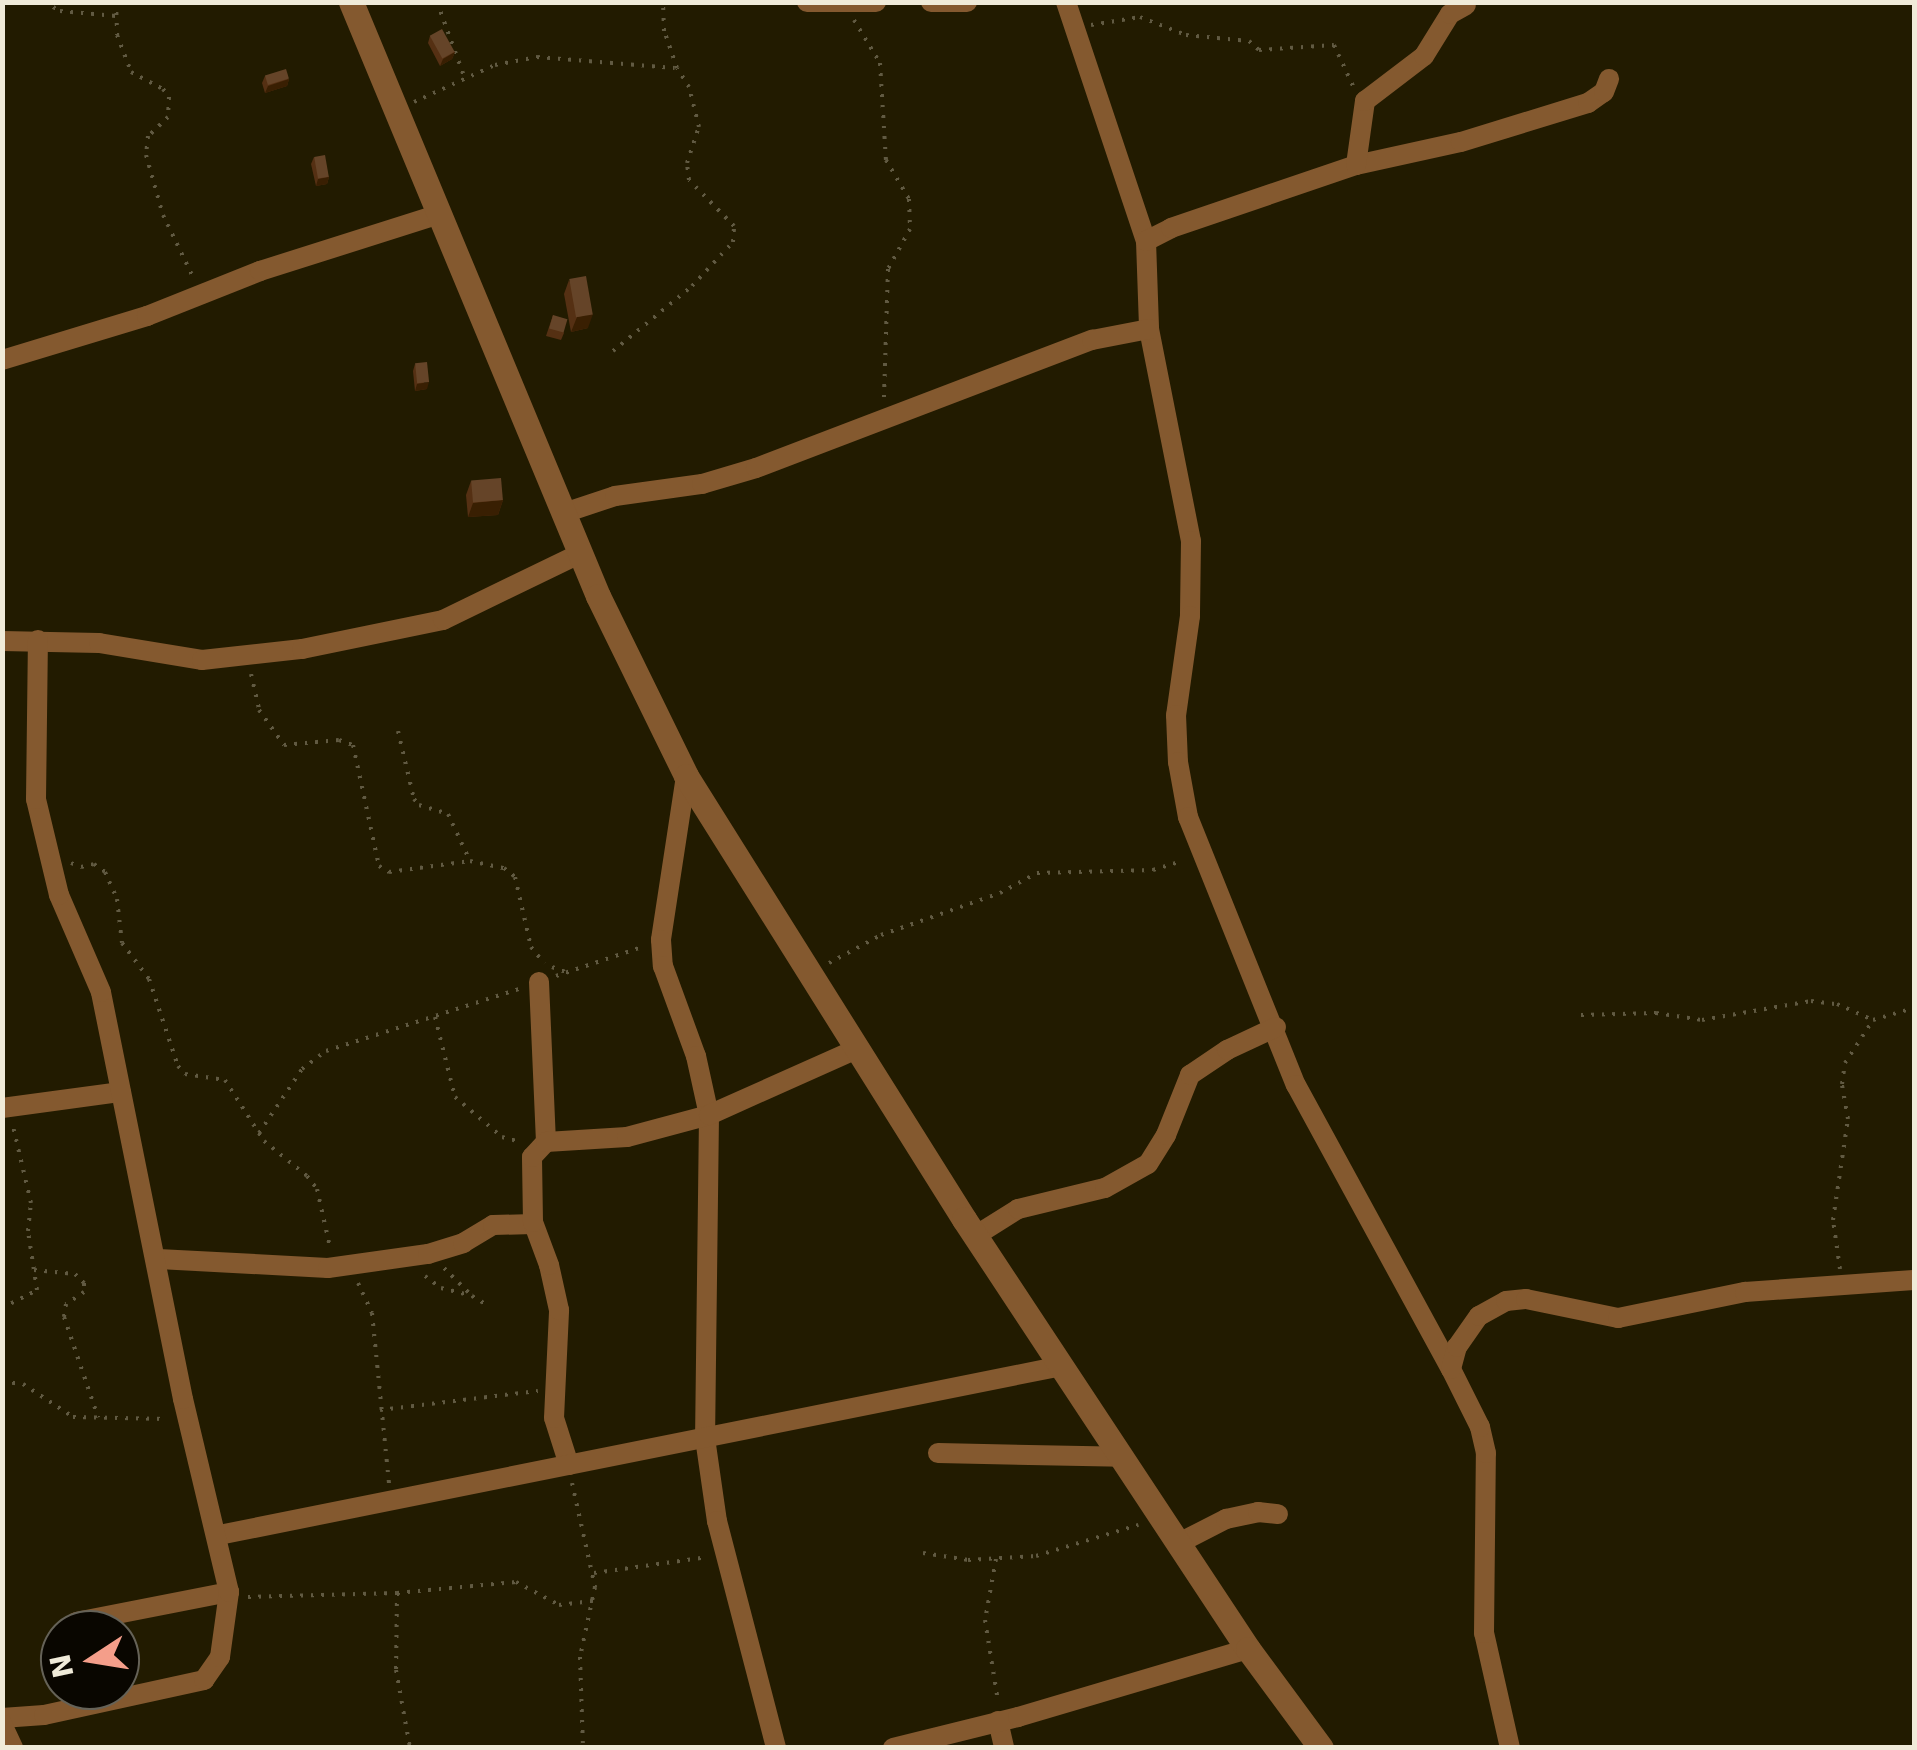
<!DOCTYPE html>
<style>
body{margin:0}
#map{position:relative;width:1917px;height:1750px;overflow:hidden;background:#221b00;font-family:"DejaVu Sans",sans-serif}
div>[style]{position:absolute}
[style*='--x']{left:calc(var(--x)*1px);top:calc(var(--y)*1px);width:calc(var(--w)*1px);rotate:calc(var(--a)*1deg)}
.path>*{height:4px;margin-top:-2px;transform-origin:0;background:repeating-linear-gradient(90deg,#615a42 0 2.5px,transparent 0 10.5px)}
.minor>*{height:20px;margin:-10px;padding:0 10px;transform-origin:10px;border-radius:10px;background:#84592f}
.tertiary>*{height:25px;margin:-12.5px;padding:0 12.5px;transform-origin:12.5px;border-radius:12.5px;background:#84592f}
.wall>*{inset:0;background:#553013}
.shaded-wall>*{inset:0;background:#391f02}
.building>*{inset:0;background:#654428;transform-origin:0 0}
span{translate:-50% -50%;white-space:nowrap;text-align:center;line-height:1.15;-webkit-text-stroke:8px #090600;paint-order:stroke}
.frame{position:absolute;inset:0;border:5px solid #f0ebd9;pointer-events:none}
.north{position:absolute;left:40px;top:1610px;width:100px;height:100px;box-sizing:border-box;background:#090600;border:2px solid #656257;border-radius:50%;rotate:258deg;font-size:28px;font-weight:700;line-height:40px;text-align:center;color:#f0ebd9}
.north::after{content:'';display:block;margin:auto;width:35px;height:45px;background:#f49e8a;clip-path:polygon(50% 0,100% 100%,50% 72%,0 100%)}
</style>
<div id="map">
<div class="path">
<i style="--x:44;--y:2;--w:18;--a:29"></i>
<i style="--x:60;--y:11;--w:56;--a:5.1"></i>
<i style="--x:116;--y:2;--w:33;--a:88"></i>
<i style="--x:117;--y:35;--w:40;--a:69"></i>
<i style="--x:131;--y:72;--w:36;--a:28"></i>
<i style="--x:163;--y:89;--w:10;--a:53"></i>
<i style="--x:169;--y:97;--w:20;--a:93"></i>
<i style="--x:168;--y:117;--w:28;--a:136"></i>
<i style="--x:148;--y:136;--w:19;--a:96"></i>
<i style="--x:146;--y:155;--w:62;--a:74.2"></i>
<i style="--x:163;--y:215;--w:69;--a:64.2"></i>
<i style="--x:437;--y:2;--w:82;--a:70"></i>
<i style="--x:854;--y:20;--w:50;--a:58.8"></i>
<i style="--x:880;--y:63;--w:97;--a:86.5"></i>
<i style="--x:886;--y:160;--w:45;--a:59.5"></i>
<i style="--x:909;--y:199;--w:30;--a:88"></i>
<i style="--x:910;--y:229;--w:46;--a:118.8"></i>
<i style="--x:888;--y:269;--w:130;--a:91.8"></i>
<i style="--x:1091;--y:25;--w:50;--a:-9.3"></i>
<i style="--x:1140;--y:17;--w:49;--a:21.4"></i>
<i style="--x:1186;--y:35;--w:63;--a:5.4"></i>
<i style="--x:1249;--y:41;--w:13;--a:42"></i>
<i style="--x:1259;--y:50;--w:75;--a:-3.8"></i>
<i style="--x:1334;--y:45;--w:45;--a:65.1"></i>
<i style="--x:414;--y:102;--w:89;--a:-24.6"></i>
<i style="--x:495;--y:65;--w:43;--a:-10.8"></i>
<i style="--x:537;--y:57;--w:138;--a:4.6"></i>
<i style="--x:613;--y:351;--w:102;--a:-39.4"></i>
<i style="--x:692;--y:286;--w:60;--a:-47"></i>
<i style="--x:733;--y:242;--w:16;--a:-86"></i>
<i style="--x:734;--y:226;--w:64;--a:-134.4"></i>
<i style="--x:689;--y:180;--w:17;--a:-97"></i>
<i style="--x:687;--y:163;--w:38;--a:-72"></i>
<i style="--x:699;--y:127;--w:41;--a:-104"></i>
<i style="--x:689;--y:87;--w:22;--a:-122"></i>
<i style="--x:677;--y:68;--w:39;--a:-109"></i>
<i style="--x:664;--y:31;--w:29;--a:-92"></i>
<i style="--x:251;--y:674;--w:37;--a:77"></i>
<i style="--x:259;--y:710;--w:43;--a:54.5"></i>
<i style="--x:284;--y:745;--w:55;--a:-5.2"></i>
<i style="--x:339;--y:740;--w:15;--a:20"></i>
<i style="--x:353;--y:745;--w:124;--a:77.9"></i>
<i style="--x:379;--y:866;--w:12;--a:31"></i>
<i style="--x:389;--y:872;--w:82;--a:-7.7"></i>
<i style="--x:470;--y:861;--w:35;--a:12"></i>
<i style="--x:504;--y:868;--w:14;--a:39"></i>
<i style="--x:515;--y:877;--w:72;--a:77.1"></i>
<i style="--x:531;--y:947;--w:21;--a:51"></i>
<i style="--x:398;--y:731;--w:70;--a:76.8"></i>
<i style="--x:414;--y:799;--w:8;--a:50"></i>
<i style="--x:419;--y:805;--w:30;--a:17"></i>
<i style="--x:448;--y:814;--w:52;--a:64.9"></i>
<i style="--x:71;--y:863;--w:11;--a:22"></i>
<i style="--x:81;--y:867;--w:13;--a:-13"></i>
<i style="--x:94;--y:864;--w:14;--a:36"></i>
<i style="--x:105;--y:872;--w:30;--a:66"></i>
<i style="--x:117;--y:899;--w:44;--a:83.5"></i>
<i style="--x:122;--y:943;--w:45;--a:53.1"></i>
<i style="--x:149;--y:979;--w:92;--a:71.6"></i>
<i style="--x:178;--y:1066;--w:11;--a:49"></i>
<i style="--x:185;--y:1074;--w:40;--a:8.5"></i>
<i style="--x:225;--y:1080;--w:72;--a:57.4"></i>
<i style="--x:264;--y:1141;--w:55;--a:39.1"></i>
<i style="--x:307;--y:1176;--w:16;--a:52"></i>
<i style="--x:317;--y:1189;--w:59;--a:77.4"></i>
<i style="--x:829;--y:963;--w:59;--a:-28.3"></i>
<i style="--x:881;--y:935;--w:126;--a:-19.4"></i>
<i style="--x:1000;--y:893;--w:42;--a:-28.4"></i>
<i style="--x:1037;--y:873;--w:116;--a:-1.5"></i>
<i style="--x:1153;--y:870;--w:31;--a:-17"></i>
<i style="--x:552;--y:967;--w:15;--a:20"></i>
<i style="--x:556;--y:976;--w:91;--a:-18.6"></i>
<i style="--x:1581;--y:1015;--w:75;--a:-1.5"></i>
<i style="--x:1656;--y:1013;--w:47;--a:8.7"></i>
<i style="--x:1702;--y:1020;--w:111;--a:-9.9"></i>
<i style="--x:1811;--y:1001;--w:26;--a:7"></i>
<i style="--x:1837;--y:1004;--w:39;--a:24"></i>
<i style="--x:435;--y:1017;--w:82;--a:76"></i>
<i style="--x:455;--y:1097;--w:62;--a:40.4"></i>
<i style="--x:502;--y:1137;--w:20;--a:15"></i>
<i style="--x:259;--y:1133;--w:77;--a:-56.1"></i>
<i style="--x:302;--y:1069;--w:30;--a:-37"></i>
<i style="--x:326;--y:1051;--w:203;--a:-17.8"></i>
<i style="--x:444;--y:1268;--w:40;--a:45"></i>
<i style="--x:1840;--y:1269;--w:49;--a:-98.1"></i>
<i style="--x:1833;--y:1220;--w:102;--a:-81.6"></i>
<i style="--x:1848;--y:1119;--w:36;--a:-100"></i>
<i style="--x:1842;--y:1084;--w:21;--a:-82"></i>
<i style="--x:1845;--y:1063;--w:51;--a:-56.9"></i>
<i style="--x:1873;--y:1020;--w:43;--a:-16.3"></i>
<i style="--x:34;--y:1270;--w:41;--a:5.6"></i>
<i style="--x:75;--y:1274;--w:13;--a:45"></i>
<i style="--x:84;--y:1283;--w:9;--a:90"></i>
<i style="--x:84;--y:1292;--w:22;--a:146"></i>
<i style="--x:66;--y:1304;--w:13;--a:99"></i>
<i style="--x:64;--y:1317;--w:106;--a:71.2"></i>
<i style="--x:425;--y:1276;--w:20;--a:37"></i>
<i style="--x:441;--y:1288;--w:32;--a:14"></i>
<i style="--x:472;--y:1296;--w:17;--a:31"></i>
<i style="--x:358;--y:1283;--w:33;--a:65"></i>
<i style="--x:372;--y:1313;--w:172;--a:84.3"></i>
<i style="--x:2;--y:1308;--w:39;--a:-27"></i>
<i style="--x:37;--y:1290;--w:60;--a:-98.7"></i>
<i style="--x:28;--y:1231;--w:28;--a:-84"></i>
<i style="--x:31;--y:1203;--w:79;--a:-103.2"></i>
<i style="--x:2;--y:1382;--w:21;--a:5"></i>
<i style="--x:23;--y:1384;--w:60;--a:33.4"></i>
<i style="--x:73;--y:1417;--w:94;--a:1.2"></i>
<i style="--x:380;--y:1410;--w:159;--a:-6.9"></i>
<i style="--x:572;--y:1483;--w:107;--a:77.5"></i>
<i style="--x:595;--y:1587;--w:72;--a:102.1"></i>
<i style="--x:580;--y:1657;--w:91;--a:88.1"></i>
<i style="--x:923;--y:1553;--w:46;--a:8.8"></i>
<i style="--x:968;--y:1560;--w:68;--a:-3.4"></i>
<i style="--x:1036;--y:1556;--w:107;--a:-16.9"></i>
<i style="--x:996;--y:1559;--w:62;--a:100.2"></i>
<i style="--x:985;--y:1620;--w:82;--a:80.9"></i>
<i style="--x:594;--y:1573;--w:115;--a:-8"></i>
<i style="--x:397;--y:1593;--w:77;--a:90.7"></i>
<i style="--x:396;--y:1670;--w:79;--a:79.8"></i>
<i style="--x:248;--y:1597;--w:149;--a:-1.5"></i>
<i style="--x:397;--y:1593;--w:120;--a:-5.3"></i>
<i style="--x:516;--y:1582;--w:49;--a:28.1"></i>
<i style="--x:559;--y:1605;--w:35;--a:-7"></i>
</div>
<div class="minor">
<i style="--x:807;--y:2;--w:69;--a:0"></i>
<i style="--x:931;--y:2;--w:36;--a:0"></i>
<i style="--x:1066;--y:2;--w:252;--a:71.5"></i>
<i style="--x:1146;--y:241;--w:88;--a:88"></i>
<i style="--x:1149;--y:329;--w:216;--a:78.8"></i>
<i style="--x:1191;--y:541;--w:75;--a:90.8"></i>
<i style="--x:1190;--y:616;--w:100;--a:98"></i>
<i style="--x:1176;--y:715;--w:47;--a:87.6"></i>
<i style="--x:1178;--y:762;--w:56;--a:79.7"></i>
<i style="--x:1188;--y:817;--w:289;--a:68.1"></i>
<i style="--x:1296;--y:1085;--w:324;--a:61.4"></i>
<i style="--x:1356;--y:165;--w:107;--a:-12.4"></i>
<i style="--x:1461;--y:142;--w:133;--a:-17.1"></i>
<i style="--x:1588;--y:103;--w:19;--a:-35"></i>
<i style="--x:1604;--y:92;--w:14;--a:-69"></i>
<i style="--x:1146;--y:241;--w:28;--a:-27"></i>
<i style="--x:1171;--y:228;--w:195;--a:-18.8"></i>
<i style="--x:1356;--y:165;--w:65;--a:-82"></i>
<i style="--x:1365;--y:101;--w:74;--a:-37.3"></i>
<i style="--x:1424;--y:56;--w:49;--a:-58.2"></i>
<i style="--x:1450;--y:14;--w:18;--a:-29"></i>
<i style="--x:2;--y:360;--w:152;--a:-16.9"></i>
<i style="--x:147;--y:316;--w:122;--a:-21.7"></i>
<i style="--x:260;--y:271;--w:186;--a:-17.6"></i>
<i style="--x:564;--y:513;--w:54;--a:-18.4"></i>
<i style="--x:615;--y:496;--w:88;--a:-7.9"></i>
<i style="--x:702;--y:484;--w:56;--a:-16.5"></i>
<i style="--x:756;--y:468;--w:360;--a:-20.9"></i>
<i style="--x:1092;--y:340;--w:58;--a:-10.9"></i>
<i style="--x:2;--y:641;--w:97;--a:1.2"></i>
<i style="--x:99;--y:643;--w:104;--a:9.4"></i>
<i style="--x:202;--y:660;--w:101;--a:-6.3"></i>
<i style="--x:302;--y:649;--w:144;--a:-11.6"></i>
<i style="--x:443;--y:620;--w:153;--a:-25.9"></i>
<i style="--x:686;--y:776;--w:166;--a:98.7"></i>
<i style="--x:661;--y:940;--w:26;--a:86"></i>
<i style="--x:663;--y:966;--w:96;--a:69.9"></i>
<i style="--x:696;--y:1056;--w:60;--a:77.6"></i>
<i style="--x:709;--y:1115;--w:323;--a:90.7"></i>
<i style="--x:705;--y:1438;--w:84;--a:81.8"></i>
<i style="--x:717;--y:1521;--w:235;--a:75.4"></i>
<i style="--x:539;--y:982;--w:160;--a:87.5"></i>
<i style="--x:2;--y:1108;--w:120;--a:-7.7"></i>
<i style="--x:975;--y:1236;--w:51;--a:-32.1"></i>
<i style="--x:1018;--y:1209;--w:89;--a:-13.6"></i>
<i style="--x:1105;--y:1188;--w:49;--a:-29.2"></i>
<i style="--x:1148;--y:1164;--w:34;--a:-58"></i>
<i style="--x:1166;--y:1135;--w:65;--a:-68.2"></i>
<i style="--x:1190;--y:1075;--w:45;--a:-34"></i>
<i style="--x:1227;--y:1050;--w:54;--a:-25.1"></i>
<i style="--x:158;--y:1259;--w:170;--a:3"></i>
<i style="--x:328;--y:1268;--w:101;--a:-8"></i>
<i style="--x:428;--y:1254;--w:37;--a:-17"></i>
<i style="--x:463;--y:1243;--w:35;--a:-31"></i>
<i style="--x:493;--y:1225;--w:40;--a:-1.4"></i>
<i style="--x:938;--y:1453;--w:184;--a:1.2"></i>
<i style="--x:569;--y:1465;--w:49;--a:-107.7"></i>
<i style="--x:554;--y:1418;--w:108;--a:-87.3"></i>
<i style="--x:559;--y:1310;--w:46;--a:-102.5"></i>
<i style="--x:549;--y:1265;--w:46;--a:-110.4"></i>
<i style="--x:533;--y:1222;--w:65;--a:-90.9"></i>
<i style="--x:532;--y:1157;--w:21;--a:-47"></i>
<i style="--x:546;--y:1142;--w:81;--a:-3.5"></i>
<i style="--x:627;--y:1137;--w:85;--a:-15"></i>
<i style="--x:709;--y:1115;--w:159;--a:-24.1"></i>
<i style="--x:219;--y:1535;--w:860;--a:-11.34"></i>
<i style="--x:1179;--y:1543;--w:53;--a:-27.1"></i>
<i style="--x:1226;--y:1519;--w:33;--a:-12"></i>
<i style="--x:1258;--y:1512;--w:20;--a:6"></i>
<i style="--x:76;--y:1622;--w:156;--a:-11.1"></i>
<i style="--x:2;--y:1718;--w:42;--a:-4.1"></i>
<i style="--x:44;--y:1715;--w:164;--a:-12.3"></i>
<i style="--x:204;--y:1680;--w:28;--a:-55"></i>
<i style="--x:220;--y:1657;--w:66;--a:-82.1"></i>
<i style="--x:229;--y:1592;--w:198;--a:-103.4"></i>
<i style="--x:183;--y:1399;--w:415;--a:-101.4"></i>
<i style="--x:101;--y:992;--w:106;--a:-113.4"></i>
<i style="--x:59;--y:895;--w:99;--a:-103.5"></i>
<i style="--x:36;--y:799;--w:159;--a:-89.3"></i>
<i style="--x:998;--y:1721;--w:28;--a:77"></i>
<i style="--x:2;--y:1724;--w:26;--a:65"></i>
<i style="--x:893;--y:1748;--w:129;--a:-13.9"></i>
<i style="--x:1018;--y:1717;--w:240;--a:-16.5"></i>
<i style="--x:1510;--y:1748;--w:118;--a:-102.7"></i>
<i style="--x:1484;--y:1633;--w:180;--a:-89.4"></i>
<i style="--x:1486;--y:1453;--w:27;--a:-103"></i>
<i style="--x:1480;--y:1427;--w:65;--a:-116.6"></i>
<i style="--x:1451;--y:1369;--w:23;--a:-75"></i>
<i style="--x:1457;--y:1347;--w:38;--a:-55"></i>
<i style="--x:1479;--y:1316;--w:31;--a:-29"></i>
<i style="--x:1506;--y:1301;--w:20;--a:-6"></i>
<i style="--x:1526;--y:1299;--w:94;--a:11.7"></i>
<i style="--x:1618;--y:1318;--w:130;--a:-11.6"></i>
<i style="--x:1745;--y:1292;--w:169;--a:-4.1"></i>
</div>
<div class="tertiary">
<i style="--x:351;--y:2;--w:643;--a:67.42"></i>
<i style="--x:598;--y:596;--w:200;--a:63.9"></i>
<i style="--x:686;--y:776;--w:523;--a:57.89"></i>
<i style="--x:964;--y:1219;--w:515;--a:56.56"></i>
<i style="--x:1248;--y:1649;--w:123;--a:53.6"></i>
</div>
<div class="wall">
<i style="clip-path:polygon(430px 36px,455px 52px,452px 59px,440px 66px,428px 43px)"></i>
<i style="clip-path:polygon(265px 76px,289px 79px,287px 86px,265px 93px,262px 83px)"></i>
<i style="clip-path:polygon(314px 157px,329px 177px,327px 184px,316px 186px,311px 164px)"></i>
<i style="clip-path:polygon(569px 280px,588px 328px,571px 332px,564px 294px)"></i>
<i style="clip-path:polygon(553px 315px,564px 333px,561px 340px,546px 336px)"></i>
<i style="clip-path:polygon(415px 364px,427px 389px,415px 391px,413px 371px)"></i>
<i style="clip-path:polygon(471px 481px,503px 500px,498px 515px,468px 517px,466px 495px)"></i>
</div>
<div class="shaded-wall">
<i style="clip-path:polygon(455px 52px,452px 59px,440px 66px,443px 59px)"></i>
<i style="clip-path:polygon(289px 79px,287px 86px,265px 93px,268px 86px)"></i>
<i style="clip-path:polygon(329px 177px,327px 184px,316px 186px,318px 179px)"></i>
<i style="clip-path:polygon(593px 314px,588px 328px,571px 332px,577px 317px)"></i>
<i style="clip-path:polygon(429px 382px,427px 389px,415px 391px,417px 384px)"></i>
<i style="clip-path:polygon(503px 500px,498px 515px,468px 517px,473px 503px)"></i>
</div>
<div class="building">
<i style="left:442px;top:29px;width:26px;height:14px;rotate:61deg"></i>
<i style="left:286px;top:69px;width:10px;height:22px;rotate:73deg"></i>
<i style="left:325px;top:155px;width:22px;height:11px;rotate:80deg"></i>
<i style="left:586px;top:276px;width:39px;height:17px;rotate:80deg"></i>
<i style="left:553px;top:315px;width:15px;height:14px;rotate:16deg"></i>
<i style="left:427px;top:362px;width:20px;height:12px;rotate:84deg"></i>
<i style="left:501px;top:478px;width:22px;height:30px;rotate:85deg"></i>
</div>
<div class="frame"></div>
<div class="north">N</div>
</div>
